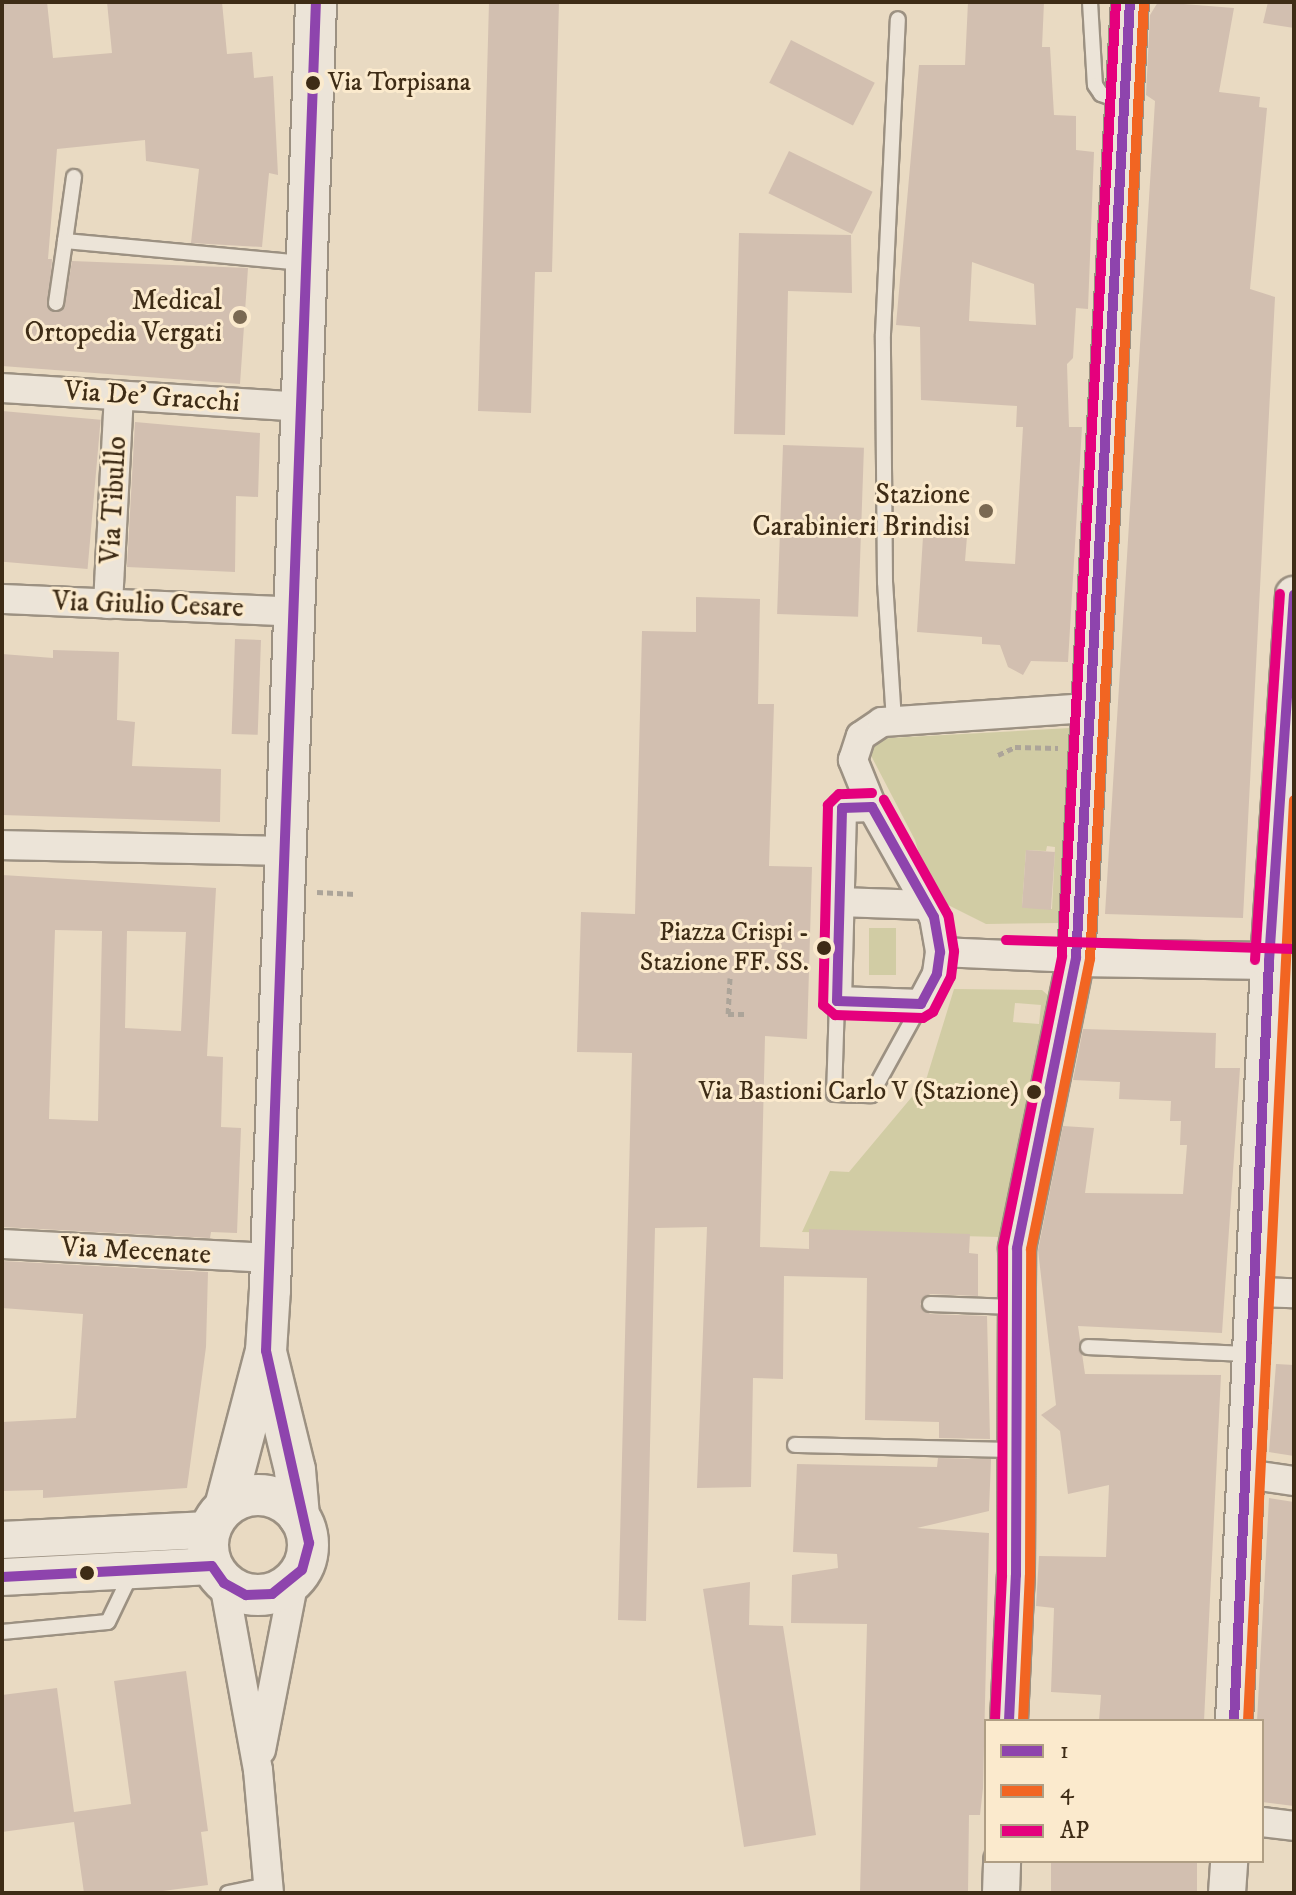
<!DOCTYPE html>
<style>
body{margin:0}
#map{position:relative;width:1296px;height:1895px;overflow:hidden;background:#e9dac2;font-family:"IM FELL DW Pica",serif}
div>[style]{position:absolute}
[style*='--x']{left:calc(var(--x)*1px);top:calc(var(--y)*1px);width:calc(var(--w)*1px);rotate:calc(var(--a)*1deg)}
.green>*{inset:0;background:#d1cca4;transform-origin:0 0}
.building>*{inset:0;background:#d2bfb0;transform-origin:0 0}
.path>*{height:5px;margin-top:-2.5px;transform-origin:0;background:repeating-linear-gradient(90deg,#aca499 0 6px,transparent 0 10px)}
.roads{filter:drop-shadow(2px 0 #9c9182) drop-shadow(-2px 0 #9c9182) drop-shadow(0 2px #9c9182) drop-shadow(0 -2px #9c9182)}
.service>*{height:14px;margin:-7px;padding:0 7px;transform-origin:7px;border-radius:7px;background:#ece4d8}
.minor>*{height:28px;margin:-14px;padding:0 14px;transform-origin:14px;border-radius:14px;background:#ece4d8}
.tertiary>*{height:36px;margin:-18px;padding:0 18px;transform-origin:18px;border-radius:18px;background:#ece4d8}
.secondary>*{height:40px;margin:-20px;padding:0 20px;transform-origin:20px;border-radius:20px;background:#ece4d8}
.secondary>.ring{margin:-20px;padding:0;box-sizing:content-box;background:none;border:40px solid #ece4d8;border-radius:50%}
.bus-1>*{height:10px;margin:-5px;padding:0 5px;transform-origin:5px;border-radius:5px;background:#8e44ad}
.bus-2>*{height:10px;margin:-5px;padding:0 5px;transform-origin:5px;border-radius:5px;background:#f26522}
.bus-3>*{height:10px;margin:-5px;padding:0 5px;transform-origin:5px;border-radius:5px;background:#e5007d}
.dots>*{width:22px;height:22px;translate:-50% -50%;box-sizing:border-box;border:4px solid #fbeacd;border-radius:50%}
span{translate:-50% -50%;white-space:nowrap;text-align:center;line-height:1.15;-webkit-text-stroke:6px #fbeacd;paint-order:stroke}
.bus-label{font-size:26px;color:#3e2c16}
.left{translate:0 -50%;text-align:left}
.right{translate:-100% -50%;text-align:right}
.poi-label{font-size:28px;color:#3e2c16}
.street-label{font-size:28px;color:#3e2c16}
.frame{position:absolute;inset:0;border:4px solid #3e2c16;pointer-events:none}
.legend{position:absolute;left:984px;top:1719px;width:280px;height:144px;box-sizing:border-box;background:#fbeacd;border:2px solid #af9e84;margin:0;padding:10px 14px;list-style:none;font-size:24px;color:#3e2c16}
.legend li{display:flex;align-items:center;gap:16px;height:40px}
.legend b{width:40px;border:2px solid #af9e84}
</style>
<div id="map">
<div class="green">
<i style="clip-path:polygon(evenodd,1070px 728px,1059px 923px,986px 924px,932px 897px,915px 840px,865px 744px,877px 746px,872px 739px,1070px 728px,1047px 846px,1055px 847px,1052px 909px,1022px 907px,1026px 850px,1046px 851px,1047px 846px)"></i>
<i style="left:869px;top:928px;width:27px;height:47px"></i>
<i style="clip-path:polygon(evenodd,954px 989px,1042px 990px,1051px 998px,1000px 1237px,802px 1232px,830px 1171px,849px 1172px,926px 1080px,954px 989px,1015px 1003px,1041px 1005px,1039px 1024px,1013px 1022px,1015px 1003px)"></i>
</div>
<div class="building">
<i style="clip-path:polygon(2px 2px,47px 2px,53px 58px,112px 53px,107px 2px,222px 2px,227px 54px,252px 52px,254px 78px,273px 76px,278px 175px,269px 173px,262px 247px,191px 243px,199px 169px,146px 161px,145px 140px,57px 149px,48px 259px,52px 259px,49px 310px,64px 309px,72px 261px,248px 268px,240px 384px,2px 366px)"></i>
<i style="clip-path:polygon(489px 2px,559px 2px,552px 272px,535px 272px,531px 413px,478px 411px)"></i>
<i style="clip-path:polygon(evenodd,968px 2px,1044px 2px,1042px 47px,1050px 47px,1054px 115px,1076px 116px,1076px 150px,1094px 152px,1088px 309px,1076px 308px,1073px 358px,1067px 364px,1069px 427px,1082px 427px,1068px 662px,1031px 661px,1023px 675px,1008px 667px,1000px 645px,982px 644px,982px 637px,917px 632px,924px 521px,968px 524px,965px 561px,1015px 564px,1023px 427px,1016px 427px,1017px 406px,921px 400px,920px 327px,896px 325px,919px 65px,965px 65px,968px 2px,972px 262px,1034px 284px,1036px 325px,969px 321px,972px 262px)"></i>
<i style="clip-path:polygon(1158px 2px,1234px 8px,1219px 92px,1260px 97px,1259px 107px,1267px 108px,1250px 289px,1275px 297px,1243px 918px,1105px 914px,1155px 101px,1146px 95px,1150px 15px)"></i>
<i style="clip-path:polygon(1268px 2px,1294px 2px,1294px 28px,1263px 23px)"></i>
<i style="left:791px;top:40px;width:94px;height:48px;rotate:27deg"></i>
<i style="left:789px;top:151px;width:93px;height:47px;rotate:26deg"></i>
<i style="clip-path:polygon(739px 233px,851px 235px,852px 293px,788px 291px,785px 435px,734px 434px)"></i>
<i style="left:2px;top:411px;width:99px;height:150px;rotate:5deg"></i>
<i style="clip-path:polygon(135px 422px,260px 433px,258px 497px,236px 496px,235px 572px,127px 567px)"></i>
<i style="left:783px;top:445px;width:81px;height:169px;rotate:2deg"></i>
<i style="clip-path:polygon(696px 597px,760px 599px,758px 704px,774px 704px,769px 866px,812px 867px,807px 1039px,765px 1036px,760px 1247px,809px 1249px,809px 1229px,970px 1234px,969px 1253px,978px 1254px,978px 1296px,930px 1294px,920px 1304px,930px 1314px,987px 1316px,990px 1439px,939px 1438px,939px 1422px,865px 1420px,867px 1278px,784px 1276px,783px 1379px,753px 1378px,751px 1487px,697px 1488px,707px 1227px,655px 1228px,646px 1621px,618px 1620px,632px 1053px,577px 1052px,581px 912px,635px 914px,642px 631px,696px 632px)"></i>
<i style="left:235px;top:639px;width:26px;height:95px;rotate:2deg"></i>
<i style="clip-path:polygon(53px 650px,119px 652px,117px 720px,135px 722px,132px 766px,221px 769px,220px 822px,2px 815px,2px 654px,53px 658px)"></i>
<i style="left:1026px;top:850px;width:29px;height:58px;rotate:4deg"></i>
<i style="clip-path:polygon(evenodd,2px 875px,216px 888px,207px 1056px,223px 1057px,221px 1127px,241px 1128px,237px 1233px,211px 1232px,210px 1238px,2px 1227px,2px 875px,55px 930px,102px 931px,98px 1121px,49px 1119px,55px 930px,2px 875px,127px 931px,186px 932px,181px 1031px,125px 1028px,127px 931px)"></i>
<i style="clip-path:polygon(1083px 1029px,1216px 1033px,1215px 1068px,1240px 1068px,1222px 1333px,1078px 1326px,1085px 1374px,1221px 1375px,1204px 1721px,1099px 1721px,1101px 1695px,1051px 1692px,1054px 1608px,1036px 1606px,1039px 1556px,1106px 1557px,1109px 1485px,1068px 1494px,1060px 1431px,1041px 1415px,1056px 1405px,1038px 1250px,1063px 1126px,1094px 1128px,1085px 1193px,1183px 1194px,1187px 1145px,1180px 1145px,1181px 1121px,1170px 1121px,1171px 1101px,1119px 1099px,1120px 1082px,1073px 1080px)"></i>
<i style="clip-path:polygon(2px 1261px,208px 1272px,206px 1347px,187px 1488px,43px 1498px,43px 1490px,2px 1491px,2px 1422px,76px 1418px,83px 1314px,2px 1308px)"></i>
<i style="clip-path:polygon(1276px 1364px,1294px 1365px,1294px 1456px,1269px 1452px)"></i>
<i style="clip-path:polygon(938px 1458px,991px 1459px,989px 1511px,917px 1528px,989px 1533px,983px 1788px,980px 1815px,969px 1815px,968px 1893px,860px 1893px,867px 1624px,791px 1623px,792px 1575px,838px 1568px,837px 1554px,793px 1552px,797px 1464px,937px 1467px)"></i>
<i style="clip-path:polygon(1269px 1498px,1294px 1502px,1294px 1806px,1262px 1802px,1262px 1721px,1257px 1721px)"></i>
<i style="clip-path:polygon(750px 1582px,749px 1625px,783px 1626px,816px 1835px,744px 1847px,703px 1589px)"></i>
<i style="clip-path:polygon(186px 1671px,208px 1831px,201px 1832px,208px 1885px,148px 1893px,84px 1893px,74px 1822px,2px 1832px,2px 1695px,57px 1688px,74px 1812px,131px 1804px,114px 1681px)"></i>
<i style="left:1051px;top:1861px;width:146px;height:32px"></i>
</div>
<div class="path">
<i style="--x:998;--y:755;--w:19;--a:-25"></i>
<i style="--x:1015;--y:747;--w:43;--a:1.3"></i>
<i style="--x:317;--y:892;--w:39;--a:3"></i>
<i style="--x:730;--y:978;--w:36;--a:93"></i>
<i style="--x:728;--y:1014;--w:19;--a:0"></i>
</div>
<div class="roads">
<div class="service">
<i style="--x:1090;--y:2;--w:83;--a:86.6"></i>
<i style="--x:1095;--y:85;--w:11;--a:56"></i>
<i style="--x:1101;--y:94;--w:20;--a:20"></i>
<i style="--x:74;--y:177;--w:65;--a:98"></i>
<i style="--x:65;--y:241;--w:239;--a:5.3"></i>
<i style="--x:56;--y:303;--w:63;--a:-81.7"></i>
<i style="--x:894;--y:721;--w:139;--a:-93.7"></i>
<i style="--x:885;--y:582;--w:248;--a:-90.5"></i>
<i style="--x:883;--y:334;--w:315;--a:-87.3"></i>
<i style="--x:837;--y:1001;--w:93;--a:91.8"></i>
<i style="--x:834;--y:1094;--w:37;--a:2"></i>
<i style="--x:871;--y:1095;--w:104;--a:-61.2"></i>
<i style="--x:930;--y:1304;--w:85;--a:2"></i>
<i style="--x:1088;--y:1347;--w:163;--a:2.5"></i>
<i style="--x:795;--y:1445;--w:219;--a:1.3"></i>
<i style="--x:2;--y:1632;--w:106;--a:-5.4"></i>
<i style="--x:108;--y:1622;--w:53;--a:-64.4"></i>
<i style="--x:228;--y:1893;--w:41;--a:-11.3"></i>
</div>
<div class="minor">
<i style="--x:2;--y:388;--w:301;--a:3.6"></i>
<i style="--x:2;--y:599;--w:292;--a:2.5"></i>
<i style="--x:108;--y:604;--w:208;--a:-87"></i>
<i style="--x:872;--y:807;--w:126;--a:60.6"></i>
<i style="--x:934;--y:917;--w:36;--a:80"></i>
<i style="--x:940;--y:952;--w:22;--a:98"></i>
<i style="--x:937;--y:974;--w:34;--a:118"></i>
<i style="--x:921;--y:1004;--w:84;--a:-178"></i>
<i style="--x:837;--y:1001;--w:193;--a:-88.5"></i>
<i style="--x:842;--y:808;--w:30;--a:-2"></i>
<i style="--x:872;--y:807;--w:51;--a:-112"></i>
<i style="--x:853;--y:760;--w:25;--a:-72"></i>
<i style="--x:861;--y:736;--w:25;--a:-34"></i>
<i style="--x:882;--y:722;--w:207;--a:-3.9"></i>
<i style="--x:2;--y:845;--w:284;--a:1.2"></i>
<i style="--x:839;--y:902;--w:87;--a:2"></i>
<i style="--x:940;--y:952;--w:136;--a:2.5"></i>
<i style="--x:2;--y:1244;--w:269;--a:3"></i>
<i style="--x:1257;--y:1292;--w:37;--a:2"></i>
<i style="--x:1246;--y:1474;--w:49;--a:8.3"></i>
<i style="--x:224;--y:1583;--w:190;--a:79.7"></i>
<i style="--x:258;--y:1770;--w:123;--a:84.9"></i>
<i style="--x:261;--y:1750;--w:172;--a:-79"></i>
<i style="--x:1262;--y:1822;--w:32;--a:7"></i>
</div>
<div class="tertiary">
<i style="--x:1076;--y:958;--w:193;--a:0.9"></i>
<i style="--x:2;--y:1540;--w:207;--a:-2.8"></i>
<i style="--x:2;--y:1577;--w:210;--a:-3"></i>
<i style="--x:1009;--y:1721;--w:146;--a:-87.3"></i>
<i style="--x:1016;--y:1575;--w:327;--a:-89.8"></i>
<i style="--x:1017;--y:1248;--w:296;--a:-78.5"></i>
<i style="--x:1076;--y:958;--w:958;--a:-86.77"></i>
<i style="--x:1234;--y:1721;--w:761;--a:-87.36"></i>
<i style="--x:1269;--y:961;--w:367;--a:-86.1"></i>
<i style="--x:1001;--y:1893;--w:32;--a:-88"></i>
<i style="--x:1227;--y:1893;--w:32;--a:-86"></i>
</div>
<div class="secondary">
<i style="--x:267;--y:1356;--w:117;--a:76.2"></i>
<i style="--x:295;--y:1470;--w:47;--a:85.1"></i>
<i class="ring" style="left:208px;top:1495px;width:60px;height:60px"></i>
<i style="--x:225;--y:1507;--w:161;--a:-75.3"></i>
<i style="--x:266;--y:1351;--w:62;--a:-86.3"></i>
<i style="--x:270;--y:1289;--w:1288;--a:-87.95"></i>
</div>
</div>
<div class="bus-1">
<i style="--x:872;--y:807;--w:126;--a:60.6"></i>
<i style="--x:934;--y:917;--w:36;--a:80"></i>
<i style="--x:940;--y:952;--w:22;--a:98"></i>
<i style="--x:937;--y:974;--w:34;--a:118"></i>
<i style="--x:921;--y:1004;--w:84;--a:-178"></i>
<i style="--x:837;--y:1001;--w:193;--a:-88.5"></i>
<i style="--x:842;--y:808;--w:30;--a:-2"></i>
<i style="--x:212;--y:1566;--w:21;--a:55"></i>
<i style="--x:224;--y:1583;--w:25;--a:29"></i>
<i style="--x:246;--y:1595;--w:26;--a:-2"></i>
<i style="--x:272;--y:1594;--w:38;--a:-39"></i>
<i style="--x:302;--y:1570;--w:28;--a:-75"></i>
<i style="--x:309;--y:1543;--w:197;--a:-102.6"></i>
<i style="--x:266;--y:1351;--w:1350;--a:-87.88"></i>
<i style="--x:2;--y:1577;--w:210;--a:-3"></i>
<i style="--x:1009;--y:1721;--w:146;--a:-87.3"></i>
<i style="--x:1016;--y:1575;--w:327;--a:-89.8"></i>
<i style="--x:1017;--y:1248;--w:296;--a:-78.5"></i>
<i style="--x:1076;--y:958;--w:958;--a:-86.77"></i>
<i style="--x:1234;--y:1721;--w:761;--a:-87.36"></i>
<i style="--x:1269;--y:961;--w:367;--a:-86.1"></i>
</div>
<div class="bus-2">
<i style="--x:1023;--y:1721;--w:146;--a:-87.3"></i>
<i style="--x:1030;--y:1575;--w:326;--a:-89.8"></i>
<i style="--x:1031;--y:1249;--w:296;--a:-78.5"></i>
<i style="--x:1090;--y:959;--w:958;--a:-86.77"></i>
<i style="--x:1248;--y:1721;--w:922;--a:-87.14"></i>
</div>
<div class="bus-3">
<i style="--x:872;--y:793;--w:33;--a:178"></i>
<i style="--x:839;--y:794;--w:16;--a:135"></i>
<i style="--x:828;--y:805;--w:200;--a:91.4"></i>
<i style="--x:823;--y:1005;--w:16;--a:40"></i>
<i style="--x:835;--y:1015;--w:88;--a:2"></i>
<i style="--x:923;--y:1018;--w:12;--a:-31"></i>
<i style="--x:933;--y:1012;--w:39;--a:-63"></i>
<i style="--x:951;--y:977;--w:26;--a:-83"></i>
<i style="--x:954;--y:951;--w:36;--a:-99"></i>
<i style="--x:948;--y:915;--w:132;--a:-119.1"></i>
<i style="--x:1006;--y:940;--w:288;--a:1.8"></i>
<i style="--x:1255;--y:960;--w:367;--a:-86.1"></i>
<i style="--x:995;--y:1720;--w:145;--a:-87.2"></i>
<i style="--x:1002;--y:1575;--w:328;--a:-89.8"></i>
<i style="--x:1003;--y:1247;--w:297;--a:-78.5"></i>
<i style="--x:1062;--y:956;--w:956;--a:-86.76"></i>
</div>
<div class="dots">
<i style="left:313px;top:83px;background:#3e2c16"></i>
<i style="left:240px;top:317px;background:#7a6952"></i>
<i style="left:986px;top:511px;background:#7a6952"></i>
<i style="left:824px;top:948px;background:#3e2c16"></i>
<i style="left:1034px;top:1092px;background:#3e2c16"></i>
<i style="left:87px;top:1573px;background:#3e2c16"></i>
</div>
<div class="bus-label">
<span class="left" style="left:328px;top:83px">Via Torpisana</span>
<span class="right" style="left:809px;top:948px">Piazza Crispi -<br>Stazione FF. SS.</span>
<span class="right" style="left:1019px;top:1092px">Via Bastioni Carlo V (Stazione)</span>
</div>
<div class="poi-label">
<span class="right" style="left:222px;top:317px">Medical<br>Ortopedia Vergati</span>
<span class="right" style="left:970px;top:511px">Stazione<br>Carabinieri Brindisi</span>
</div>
<div class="street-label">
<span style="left:152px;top:397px;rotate:4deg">Via De' Gracchi</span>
<span style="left:114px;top:500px;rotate:-87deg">Via Tibullo</span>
<span style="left:148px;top:605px;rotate:2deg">Via Giulio Cesare</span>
<span style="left:136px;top:1251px;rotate:3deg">Via Mecenate</span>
</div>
<div class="frame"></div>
<ul class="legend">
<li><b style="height:10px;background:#8e44ad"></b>1</li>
<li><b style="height:10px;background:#f26522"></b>4</li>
<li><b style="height:10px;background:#e5007d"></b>AP</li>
</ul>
</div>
